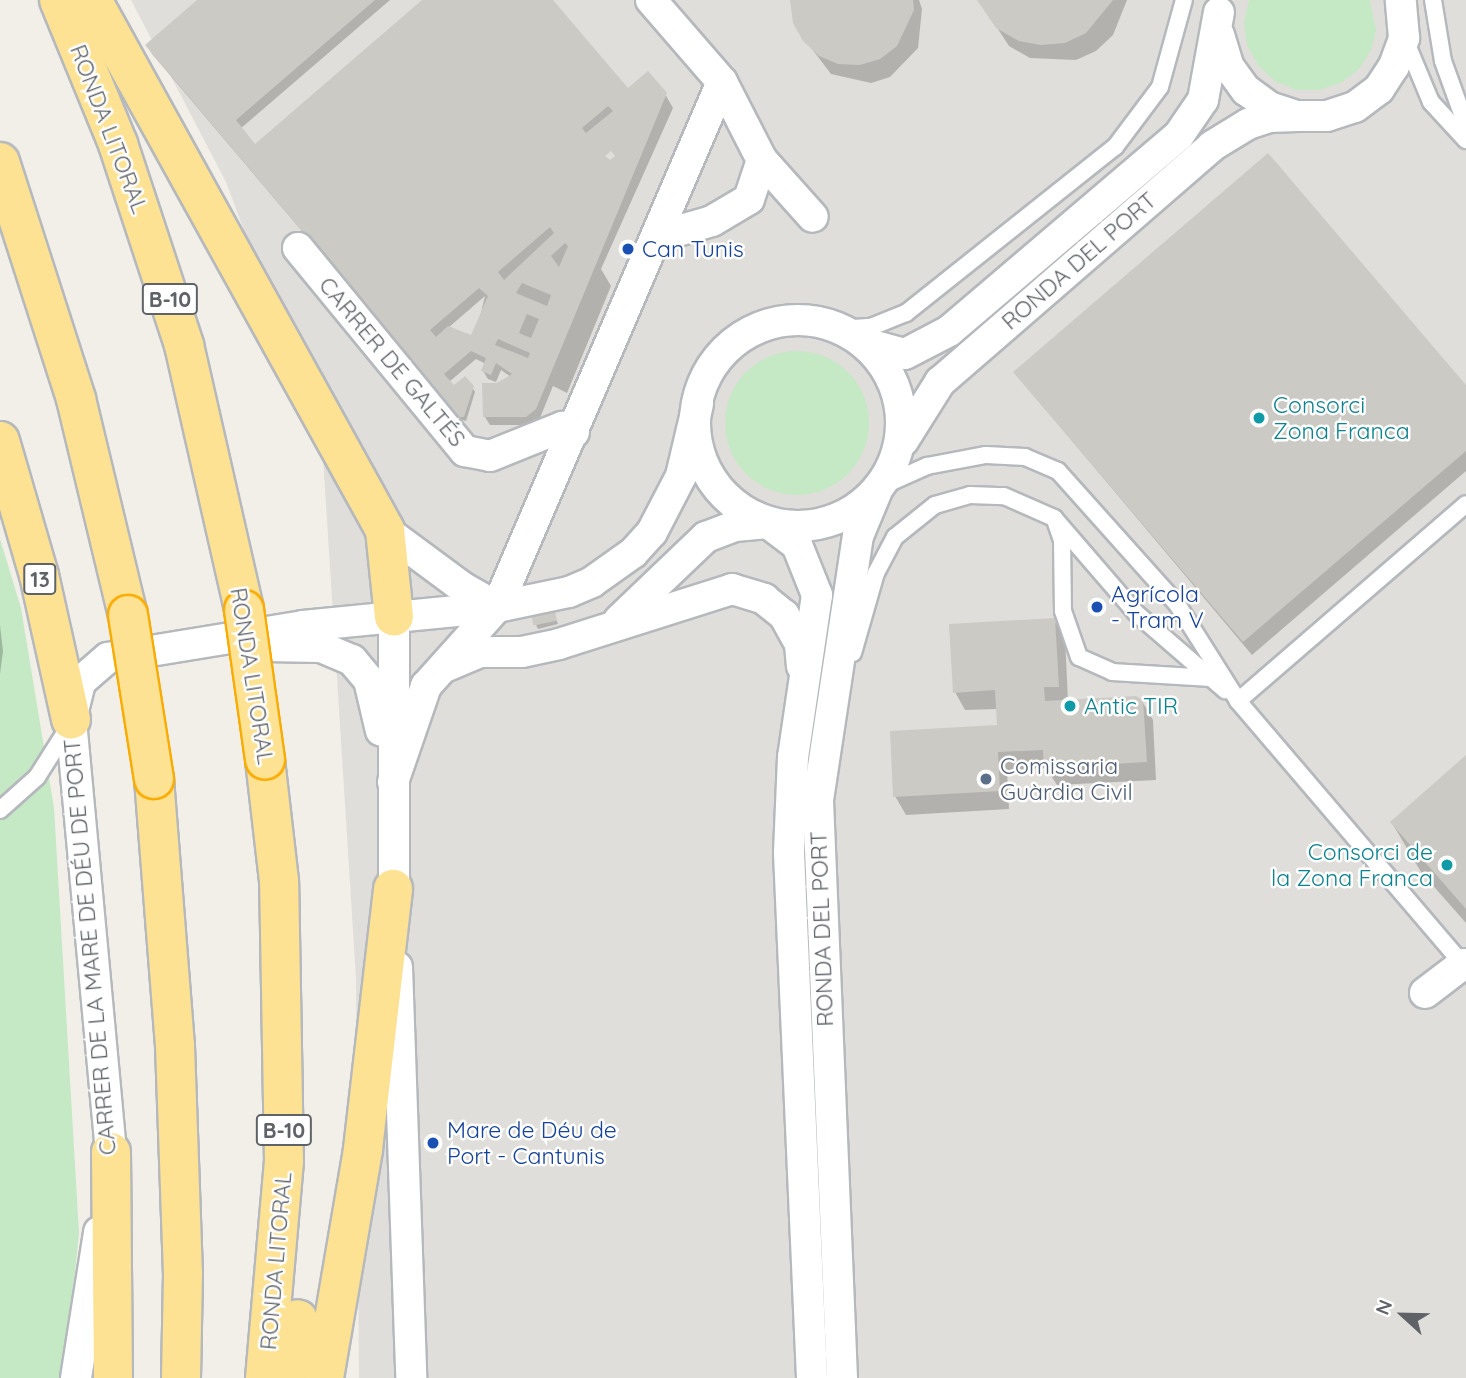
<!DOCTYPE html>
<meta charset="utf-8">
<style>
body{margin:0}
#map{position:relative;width:1466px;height:1378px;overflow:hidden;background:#f1efe8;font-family:Quicksand,sans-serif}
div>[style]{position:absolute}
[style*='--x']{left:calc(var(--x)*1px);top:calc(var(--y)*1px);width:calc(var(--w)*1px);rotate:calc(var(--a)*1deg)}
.industrial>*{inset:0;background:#e0deda}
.green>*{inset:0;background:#c5e8c5}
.round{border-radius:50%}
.shadow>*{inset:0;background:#0003}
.building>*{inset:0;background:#cccac5;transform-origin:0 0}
.roads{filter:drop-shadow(2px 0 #b5b8bc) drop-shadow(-2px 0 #b5b8bc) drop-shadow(0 2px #b5b8bc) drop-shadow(0 -2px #b5b8bc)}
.lane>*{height:16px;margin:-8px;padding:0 8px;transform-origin:8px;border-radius:8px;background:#fff}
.street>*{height:30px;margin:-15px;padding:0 15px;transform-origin:15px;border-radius:15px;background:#fff}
.street>.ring{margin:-15px;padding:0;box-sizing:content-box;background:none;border:30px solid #fff;border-radius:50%}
.highway>*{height:38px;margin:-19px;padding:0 19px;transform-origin:19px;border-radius:19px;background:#fde293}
.bridges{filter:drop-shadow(2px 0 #f9ab00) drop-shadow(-2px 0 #f9ab00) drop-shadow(0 2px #f9ab00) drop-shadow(0 -2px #f9ab00)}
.highway-bridge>*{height:38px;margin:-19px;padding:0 19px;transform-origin:19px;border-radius:19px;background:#fde293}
.dots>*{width:19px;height:19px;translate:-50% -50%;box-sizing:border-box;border:4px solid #fff;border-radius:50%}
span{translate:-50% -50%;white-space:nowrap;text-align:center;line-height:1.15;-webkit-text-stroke:5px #fff;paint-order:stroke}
.shield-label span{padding:2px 5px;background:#fff;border:2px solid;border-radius:5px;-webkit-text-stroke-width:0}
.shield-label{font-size:21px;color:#5f6368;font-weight:700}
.street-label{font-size:23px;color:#5f6368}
.transit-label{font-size:23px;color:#164399}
.left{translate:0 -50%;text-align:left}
.culture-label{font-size:23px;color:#0d838f}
.right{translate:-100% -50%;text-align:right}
.service-label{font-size:23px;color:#4e5e75}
.north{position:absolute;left:1368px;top:1280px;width:70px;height:70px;-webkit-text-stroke:5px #fff;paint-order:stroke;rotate:292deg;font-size:19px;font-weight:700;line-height:28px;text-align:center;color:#5f6368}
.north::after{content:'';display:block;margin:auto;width:24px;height:32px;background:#5f6368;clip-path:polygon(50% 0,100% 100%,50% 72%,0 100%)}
</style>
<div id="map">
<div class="industrial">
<i style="clip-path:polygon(131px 0,1466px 0,1466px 1378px,359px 1378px,356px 978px,322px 441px,226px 182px)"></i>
</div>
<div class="green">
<i style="clip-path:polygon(1249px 0,1370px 0,1376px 30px,1371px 50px,1359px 69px,1341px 83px,1319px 90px,1296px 90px,1275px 81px,1258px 65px,1247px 45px,1244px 23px)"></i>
<i class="round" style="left:725px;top:351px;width:144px;height:144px"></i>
<i style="clip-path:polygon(0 539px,21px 608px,54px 808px,79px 1233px,64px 1378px,0 1378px)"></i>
</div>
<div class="shadow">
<i style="clip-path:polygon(evenodd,199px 0,390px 0,240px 129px,255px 147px,425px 0,551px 0,627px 89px,665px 94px,673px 108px,601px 269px,611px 286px,567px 393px,553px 386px,540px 418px,531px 425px,490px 425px,485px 417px,495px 384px,511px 377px,501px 370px,496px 382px,488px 379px,483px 371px,486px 364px,476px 359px,449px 382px,454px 388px,472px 387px,475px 392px,466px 421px,462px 420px,152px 54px,147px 46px,199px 0,611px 148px,618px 157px,610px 163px,603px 156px,611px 148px,199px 0,485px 296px,475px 339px,448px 328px,485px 296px)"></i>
<i style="clip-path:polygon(795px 0,919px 0,922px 9px,918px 48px,890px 77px,871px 83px,831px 74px,806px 41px)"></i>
<i style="clip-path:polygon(979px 0,1127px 0,1113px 35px,1096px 51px,1076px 60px,1030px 58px,1009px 46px)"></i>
<i style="clip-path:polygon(1015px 373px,1466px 388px,1466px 471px,1252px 655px)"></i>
<i style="clip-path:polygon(554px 613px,558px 624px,538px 629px,536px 625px)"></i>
<i style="clip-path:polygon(1054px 620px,1065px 638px,1068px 701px,1142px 701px,1153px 720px,1156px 780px,1057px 785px,1046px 768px,1007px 770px,1009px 809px,906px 815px,895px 796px,998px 727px,998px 709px,965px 710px,955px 692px)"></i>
<i style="clip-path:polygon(0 625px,3px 651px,0 674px)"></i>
<i style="clip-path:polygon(1466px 757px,1466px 923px,1421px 872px,1392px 823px)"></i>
</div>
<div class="building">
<i style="clip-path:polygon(evenodd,197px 0,375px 0,236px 120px,255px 144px,422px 0,553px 0,628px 88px,648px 71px,667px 93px,536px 409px,526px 417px,483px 417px,482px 383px,497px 383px,512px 374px,496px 363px,491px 375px,481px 371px,486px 358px,471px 351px,444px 374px,454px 385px,465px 376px,474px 386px,464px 417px,459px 417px,145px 45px,197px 0,608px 106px,613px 111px,586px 133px,582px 128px,608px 106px,197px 0,611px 151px,615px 156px,610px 160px,605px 156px,611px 151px,197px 0,550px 227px,554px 233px,504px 280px,498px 272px,550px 227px,197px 0,565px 243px,568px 246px,559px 267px,551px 256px,565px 243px,197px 0,522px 283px,551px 295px,547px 306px,516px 293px,522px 283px,197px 0,479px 288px,488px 296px,471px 335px,448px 326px,436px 337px,430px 330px,479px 288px,197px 0,527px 314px,539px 319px,531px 338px,519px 333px,527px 314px,197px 0,498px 339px,530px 353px,528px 358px,495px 345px,498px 339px)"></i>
<i style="clip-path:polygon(790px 0,913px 0,914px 10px,897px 46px,880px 59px,860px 65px,838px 64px,819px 56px,803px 41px,793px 23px)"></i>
<i style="clip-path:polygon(977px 0,1113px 0,1086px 33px,1065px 43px,1041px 45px,1019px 41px,996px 28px)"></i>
<i style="clip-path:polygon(1268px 153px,1466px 385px,1466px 451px,1243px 642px,1013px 372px)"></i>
<i style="left:555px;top:611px;width:10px;height:24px;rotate:79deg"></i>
<i style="clip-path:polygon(1055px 618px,1059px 687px,1044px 687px,1045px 701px,1136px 696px,1143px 700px,1147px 762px,1044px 768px,1043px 750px,998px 752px,1000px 791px,893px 797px,890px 731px,997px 725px,995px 690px,953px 693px,949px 624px)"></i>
<i style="clip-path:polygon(1466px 755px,1466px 909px,1390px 822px)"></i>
</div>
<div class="roads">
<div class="lane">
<i style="--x:1433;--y:0;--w:62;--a:80.7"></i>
<i style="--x:1443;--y:61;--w:68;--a:70.2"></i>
<i style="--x:1406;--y:42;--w:65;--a:67.4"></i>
<i style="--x:1431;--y:102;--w:52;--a:47.4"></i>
<i style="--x:840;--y:329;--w:31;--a:-4"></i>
<i style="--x:871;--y:327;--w:38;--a:-22"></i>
<i style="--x:906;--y:313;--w:267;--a:-38.5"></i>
<i style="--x:1115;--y:147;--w:75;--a:-53.1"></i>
<i style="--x:1160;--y:87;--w:90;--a:-74.6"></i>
<i style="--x:878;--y:488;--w:54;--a:-24.2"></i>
<i style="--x:927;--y:466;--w:60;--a:-10.6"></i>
<i style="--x:986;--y:455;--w:39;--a:3"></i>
<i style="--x:1025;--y:457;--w:36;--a:23"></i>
<i style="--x:1058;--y:471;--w:178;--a:48.2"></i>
<i style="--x:1177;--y:604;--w:115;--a:57.8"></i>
<i style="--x:1238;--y:701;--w:351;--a:49.5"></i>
<i style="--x:1056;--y:523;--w:18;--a:71"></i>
<i style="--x:1062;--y:540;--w:71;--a:89.2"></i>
<i style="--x:1063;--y:611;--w:49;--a:70.8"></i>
<i style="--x:1079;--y:657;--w:36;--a:24"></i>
<i style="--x:1112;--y:672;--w:99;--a:3.5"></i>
<i style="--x:853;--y:653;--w:83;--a:-74"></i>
<i style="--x:876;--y:573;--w:41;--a:-62.2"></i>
<i style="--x:895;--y:537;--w:51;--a:-38.7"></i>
<i style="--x:935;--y:505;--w:36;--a:-16"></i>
<i style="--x:970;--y:495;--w:34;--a:2"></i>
<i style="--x:1004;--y:496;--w:55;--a:23.7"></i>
<i style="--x:1054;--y:518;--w:125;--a:49.2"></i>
<i style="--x:1136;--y:613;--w:118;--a:40.9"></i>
<i style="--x:1238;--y:701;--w:301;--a:-40.8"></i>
<i style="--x:0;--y:810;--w:50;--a:-41.7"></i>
<i style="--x:37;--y:777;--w:58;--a:-57.7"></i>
</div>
<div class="street">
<i style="--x:651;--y:0;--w:108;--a:49.1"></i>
<i style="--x:722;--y:82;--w:88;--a:62.9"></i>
<i style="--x:762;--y:160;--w:76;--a:48.2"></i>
<i style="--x:1219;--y:35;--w:34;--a:73"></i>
<i style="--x:1229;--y:67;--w:29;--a:54"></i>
<i style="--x:1246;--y:90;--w:29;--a:36"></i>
<i style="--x:1269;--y:107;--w:29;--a:18"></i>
<i style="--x:1297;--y:116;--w:30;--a:0"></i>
<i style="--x:1327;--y:116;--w:29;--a:-18"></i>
<i style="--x:1355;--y:107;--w:30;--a:-37"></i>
<i style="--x:1379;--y:89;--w:27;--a:-57"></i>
<i style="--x:1394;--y:66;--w:30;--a:-70"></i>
<i style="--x:1404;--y:38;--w:38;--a:-95"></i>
<i style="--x:657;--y:237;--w:57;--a:-16.2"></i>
<i style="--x:712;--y:221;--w:43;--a:-30.7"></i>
<i style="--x:749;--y:199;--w:41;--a:-71.6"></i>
<i style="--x:298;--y:248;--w:263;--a:50.6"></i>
<i style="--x:465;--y:451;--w:25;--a:11"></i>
<i style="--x:490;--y:456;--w:78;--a:-21.9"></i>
<i style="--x:562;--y:427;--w:13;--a:23"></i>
<i class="ring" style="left:695px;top:320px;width:176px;height:176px"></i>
<i style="--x:864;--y:343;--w:42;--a:15"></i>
<i style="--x:905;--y:354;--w:50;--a:-27.6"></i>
<i style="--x:949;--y:331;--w:302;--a:-40.4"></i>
<i style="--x:1179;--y:135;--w:42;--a:-55.6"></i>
<i style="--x:1203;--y:100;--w:89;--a:-79.7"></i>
<i style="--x:903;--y:441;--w:70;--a:-57.9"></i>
<i style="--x:940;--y:382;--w:360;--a:-40.9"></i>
<i style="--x:1212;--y:146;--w:42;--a:-31.4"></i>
<i style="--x:1248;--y:124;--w:22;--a:-18"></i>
<i style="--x:1269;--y:117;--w:28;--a:-2"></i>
<i style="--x:768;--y:523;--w:36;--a:37"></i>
<i style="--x:797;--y:545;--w:54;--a:68.2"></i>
<i style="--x:817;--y:595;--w:164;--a:98.4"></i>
<i style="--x:793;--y:757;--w:96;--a:92.4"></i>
<i style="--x:789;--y:853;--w:526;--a:87.49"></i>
<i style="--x:385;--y:530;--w:96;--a:36.5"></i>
<i style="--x:462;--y:587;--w:40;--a:29.7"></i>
<i style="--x:394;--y:617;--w:293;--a:90"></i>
<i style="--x:619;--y:620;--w:120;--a:-43.7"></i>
<i style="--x:706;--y:537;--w:31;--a:-21"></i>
<i style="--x:735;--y:526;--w:33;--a:-5"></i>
<i style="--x:266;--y:646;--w:55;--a:1"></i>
<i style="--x:321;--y:647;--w:34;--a:23"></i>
<i style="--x:352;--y:660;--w:26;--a:50"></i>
<i style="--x:369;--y:680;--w:52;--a:76.8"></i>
<i style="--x:447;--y:666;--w:36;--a:-23"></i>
<i style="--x:480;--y:652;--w:42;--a:0"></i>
<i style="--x:522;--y:652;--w:38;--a:-12"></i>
<i style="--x:559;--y:644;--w:182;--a:-17.6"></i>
<i style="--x:732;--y:589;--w:34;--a:17"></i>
<i style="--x:764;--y:599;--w:26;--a:39"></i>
<i style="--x:784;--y:615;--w:33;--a:61"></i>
<i style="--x:800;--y:644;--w:22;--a:85"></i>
<i style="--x:393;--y:782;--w:102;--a:-71"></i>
<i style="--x:426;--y:686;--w:106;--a:-48.1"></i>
<i style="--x:497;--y:607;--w:571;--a:-66.8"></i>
<i style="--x:397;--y:967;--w:411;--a:88"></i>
<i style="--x:1425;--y:993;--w:48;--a:-37.3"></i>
<i style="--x:108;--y:1172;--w:20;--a:-81"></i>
<i style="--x:111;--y:1152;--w:435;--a:-95.3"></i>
<i style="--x:71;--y:719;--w:38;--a:-76"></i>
<i style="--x:80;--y:682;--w:37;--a:-41"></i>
<i style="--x:108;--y:658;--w:198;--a:-9.3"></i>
<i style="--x:303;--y:626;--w:195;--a:-5.6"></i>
<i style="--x:497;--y:607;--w:74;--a:-11.8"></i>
<i style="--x:569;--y:592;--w:25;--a:-23"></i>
<i style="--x:592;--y:582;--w:50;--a:-35.3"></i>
<i style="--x:633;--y:553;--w:28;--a:-48"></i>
<i style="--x:652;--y:532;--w:63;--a:-62.6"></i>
<i style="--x:681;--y:476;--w:74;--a:-76.7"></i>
<i style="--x:76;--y:1378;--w:148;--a:-81"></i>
<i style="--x:842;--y:1378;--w:578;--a:-92.38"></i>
<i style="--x:818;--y:800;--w:267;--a:-81.4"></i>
<i style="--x:858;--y:536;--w:52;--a:-67.4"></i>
</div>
<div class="highway">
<i style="--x:59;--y:0;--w:156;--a:67.7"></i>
<i style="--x:118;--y:144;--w:212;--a:71.8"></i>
<i style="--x:184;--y:345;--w:272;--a:77.2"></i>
<i style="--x:92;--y:0;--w:606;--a:61.06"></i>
<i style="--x:385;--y:530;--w:87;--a:84.1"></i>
<i style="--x:0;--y:162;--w:249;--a:72.2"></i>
<i style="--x:76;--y:399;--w:222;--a:76.5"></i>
<i style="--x:0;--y:441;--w:140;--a:73.8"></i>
<i style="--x:39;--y:575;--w:148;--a:77.5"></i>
<i style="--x:154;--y:779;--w:268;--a:85.5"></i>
<i style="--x:175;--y:1046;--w:228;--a:88"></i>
<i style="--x:183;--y:1274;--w:104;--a:91.1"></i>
<i style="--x:111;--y:1152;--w:226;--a:89.5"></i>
<i style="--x:265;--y:1378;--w:218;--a:-85"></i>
<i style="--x:284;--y:1161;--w:280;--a:-91"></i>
<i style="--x:279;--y:881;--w:122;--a:-96.6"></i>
<i style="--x:292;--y:1378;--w:59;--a:-84.2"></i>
<i style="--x:324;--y:1378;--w:232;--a:-80.3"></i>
<i style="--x:363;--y:1149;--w:262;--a:-83.4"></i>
</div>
</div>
<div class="bridges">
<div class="highway-bridge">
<i style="--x:244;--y:610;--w:151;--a:82"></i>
<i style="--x:128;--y:615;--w:166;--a:81"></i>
</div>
</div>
<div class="dots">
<i style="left:628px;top:249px;background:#1a4fb4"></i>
<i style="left:1259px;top:418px;background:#0f9aa8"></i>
<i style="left:1097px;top:607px;background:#1a4fb4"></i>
<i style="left:1070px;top:706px;background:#0f9aa8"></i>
<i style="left:986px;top:779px;background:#5c6f8a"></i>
<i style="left:1447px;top:865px;background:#0f9aa8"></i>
<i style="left:433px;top:1143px;background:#1a4fb4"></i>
</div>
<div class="shield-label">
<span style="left:170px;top:299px">B-10</span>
<span style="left:40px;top:579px">13</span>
<span style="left:284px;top:1130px">B-10</span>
</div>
<div class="street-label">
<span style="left:109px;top:129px;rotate:69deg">RONDA LITORAL</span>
<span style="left:1079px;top:261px;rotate:-41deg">RONDA DEL PORT</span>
<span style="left:392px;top:362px;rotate:50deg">CARRER DE GALTÉS</span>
<span style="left:252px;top:676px;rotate:81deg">RONDA LITORAL</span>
<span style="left:822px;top:929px;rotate:-92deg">RONDA DEL PORT</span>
<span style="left:90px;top:947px;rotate:-95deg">CARRER DE LA MARE DE DÉU DE PORT</span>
<span style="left:276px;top:1261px;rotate:-85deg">RONDA LITORAL</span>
</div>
<div class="transit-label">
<span class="left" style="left:642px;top:249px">Can Tunis</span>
<span class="left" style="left:1111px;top:607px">Agrícola<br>- Tram V</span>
<span class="left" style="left:447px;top:1143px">Mare de Déu de<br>Port - Cantunis</span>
</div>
<div class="culture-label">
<span class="left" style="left:1273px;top:418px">Consorci<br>Zona Franca</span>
<span class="left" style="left:1084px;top:706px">Antic TIR</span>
<span class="right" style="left:1433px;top:865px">Consorci de<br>la Zona Franca</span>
</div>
<div class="service-label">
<span class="left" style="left:1000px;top:779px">Comissaria<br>Guàrdia Civil</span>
</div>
<div class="north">N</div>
</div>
